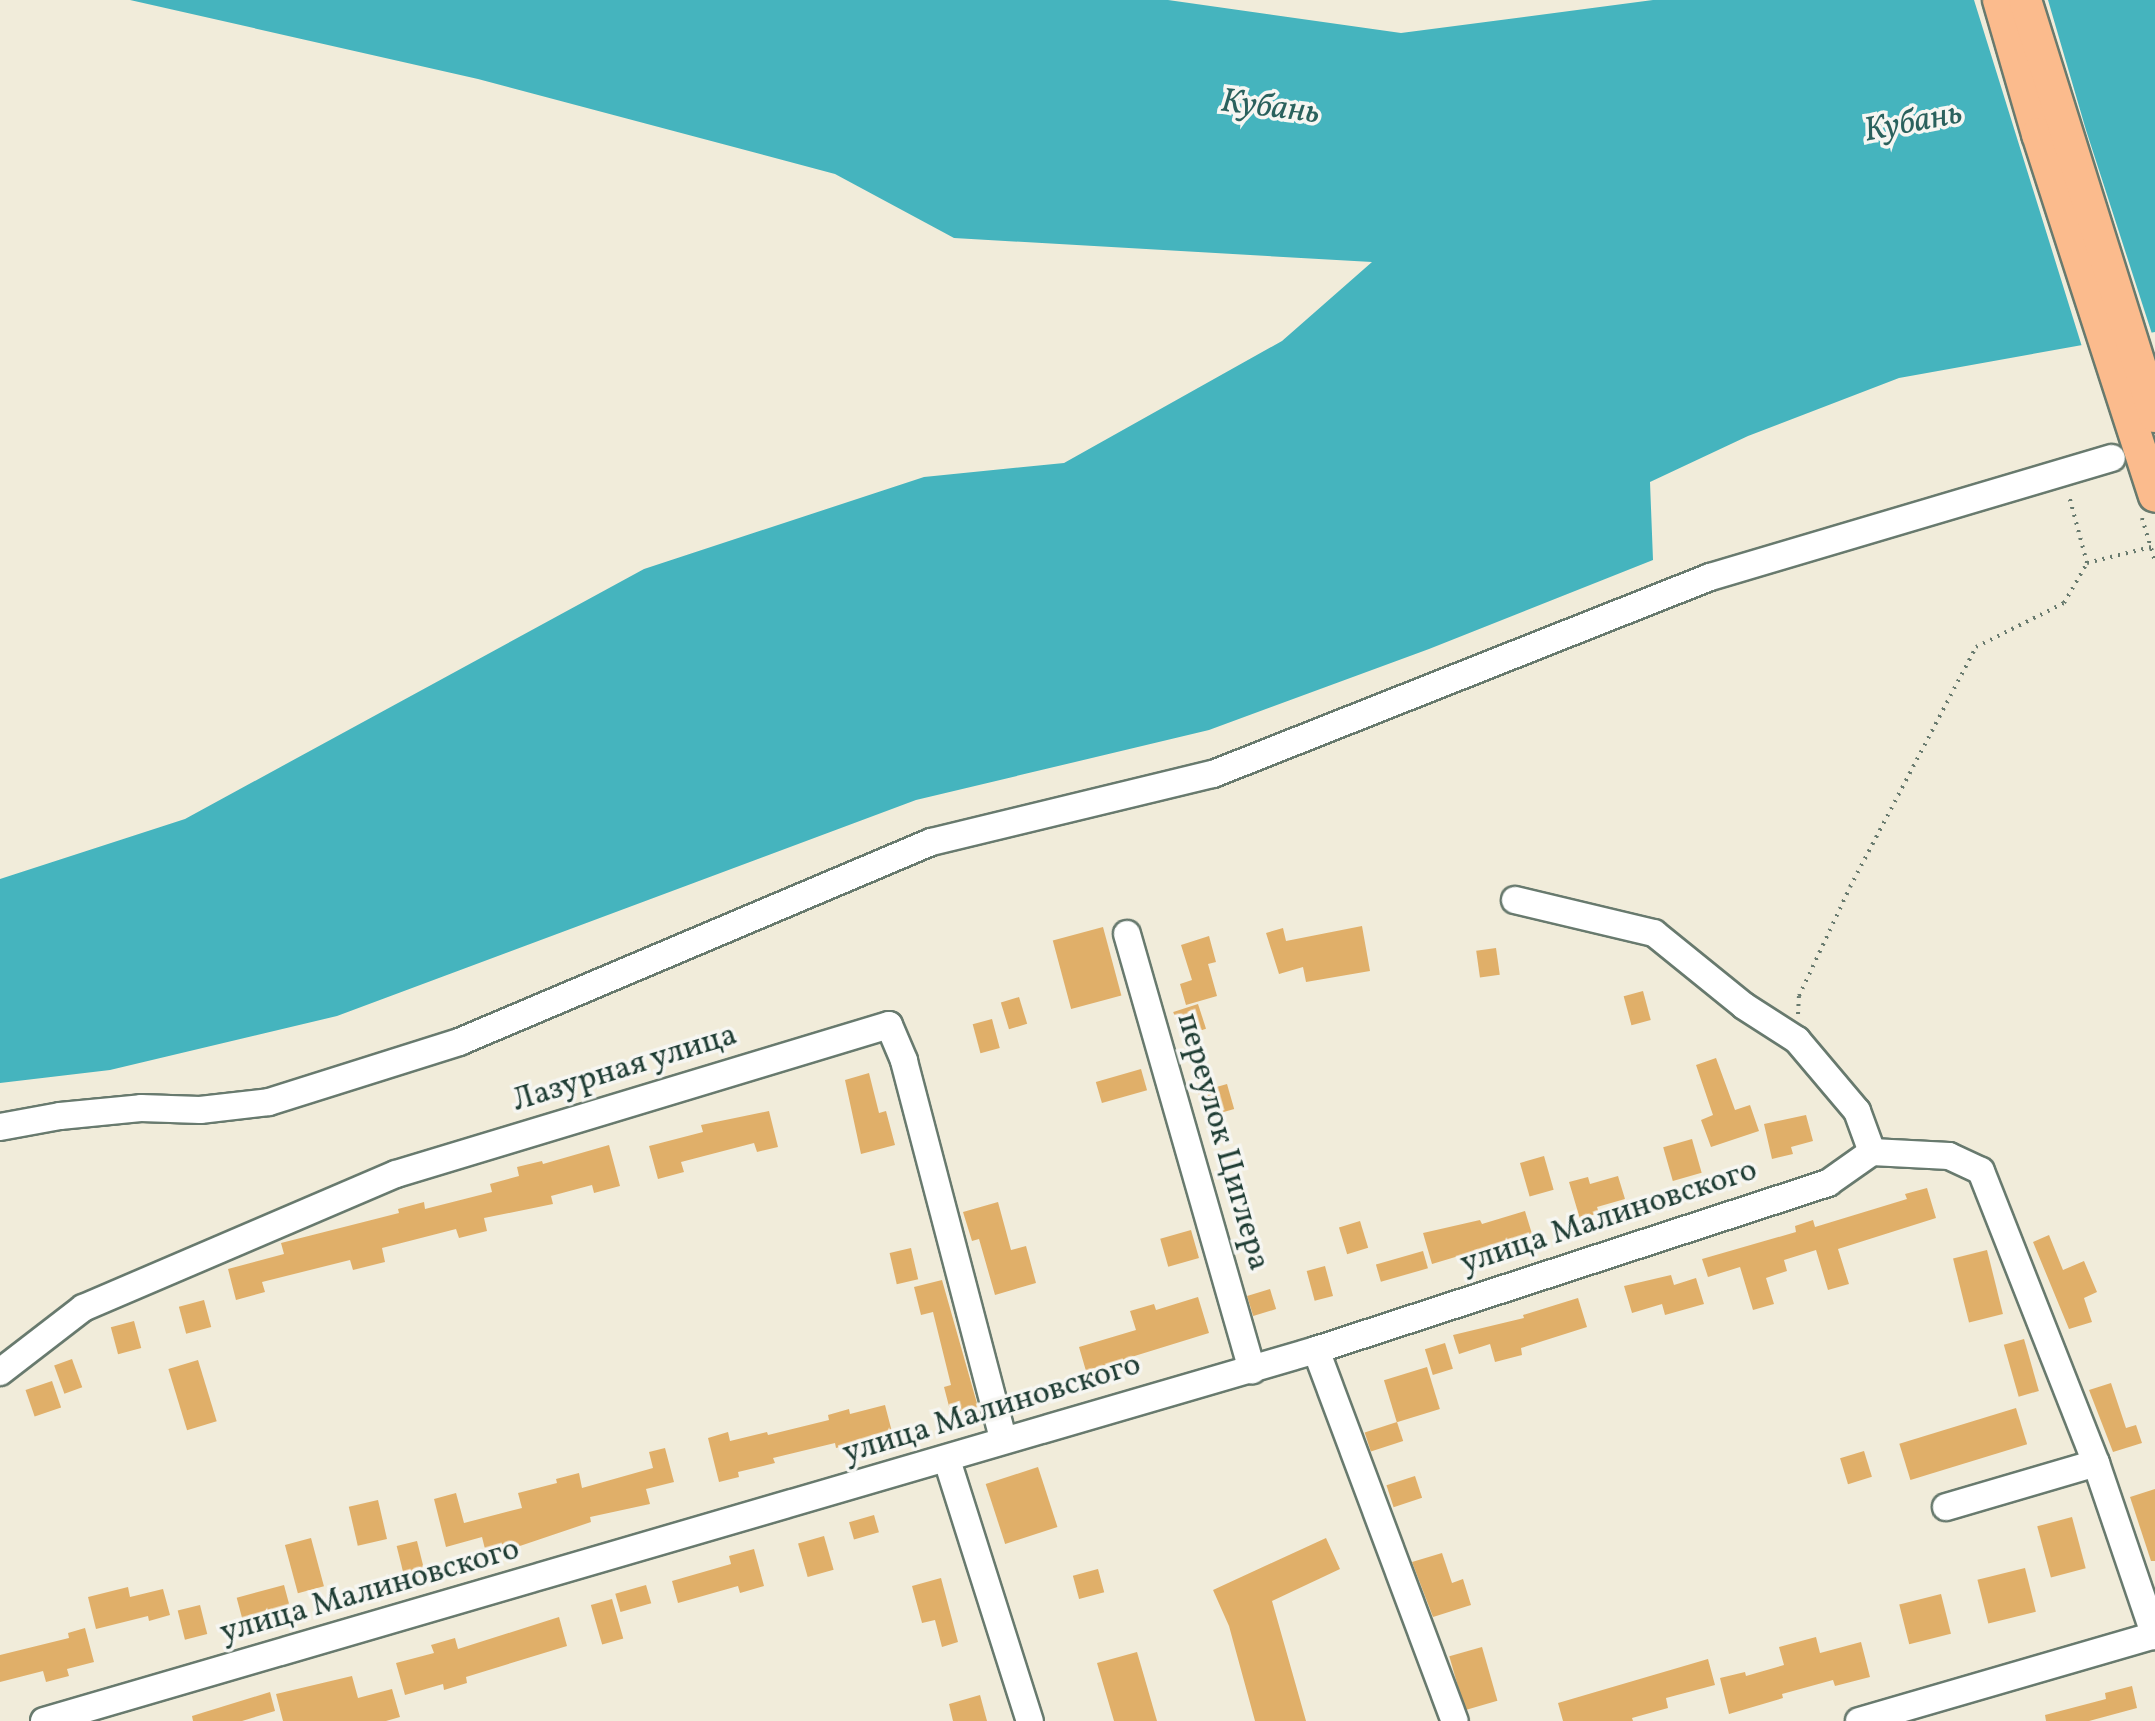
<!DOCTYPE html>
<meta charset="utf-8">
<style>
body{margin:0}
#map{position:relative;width:2155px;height:1721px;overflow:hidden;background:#f1ecda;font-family:Vollkorn,serif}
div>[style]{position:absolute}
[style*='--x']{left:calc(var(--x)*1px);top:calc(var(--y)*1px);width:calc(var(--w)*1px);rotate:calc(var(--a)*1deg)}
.water>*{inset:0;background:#45b4be}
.pier>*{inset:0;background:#f1ecda}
.building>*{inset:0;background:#e0af69;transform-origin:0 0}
.path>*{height:4px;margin-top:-2px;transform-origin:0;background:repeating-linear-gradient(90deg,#687a6e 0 2px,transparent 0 8px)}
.roads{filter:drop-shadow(2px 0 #687a6e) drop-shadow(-2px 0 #687a6e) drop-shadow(0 2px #687a6e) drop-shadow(0 -2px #687a6e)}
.minor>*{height:26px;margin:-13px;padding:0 13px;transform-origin:13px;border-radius:13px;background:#fff}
.major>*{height:32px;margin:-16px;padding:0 16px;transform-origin:16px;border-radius:16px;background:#fbbb8d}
span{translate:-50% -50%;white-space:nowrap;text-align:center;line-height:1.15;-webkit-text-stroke:7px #f6f6f2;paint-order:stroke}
.street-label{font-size:32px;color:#1f3d34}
.water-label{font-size:34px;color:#2a615d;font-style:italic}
</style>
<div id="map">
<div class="water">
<i style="clip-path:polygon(130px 0,1168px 0,1401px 33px,1653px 0,2155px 0,2155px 332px,1899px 378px,1748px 436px,1650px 482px,1653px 560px,1429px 649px,1209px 730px,916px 800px,337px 1016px,110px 1070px,0 1083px,0 879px,185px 819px,644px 569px,924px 477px,1064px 463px,1282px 341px,1372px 262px,954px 238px,835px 174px,478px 79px)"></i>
</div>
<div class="pier">
<i style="clip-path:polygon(1974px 0,2048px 0,2086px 130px,2153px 337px,2083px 350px)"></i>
</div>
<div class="building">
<i style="clip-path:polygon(1362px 926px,1370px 971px,1306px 982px,1303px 967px,1279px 974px,1266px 933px,1283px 928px,1286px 941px)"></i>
<i style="left:1103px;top:927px;width:71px;height:52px;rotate:75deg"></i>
<i style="clip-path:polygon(1209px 936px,1216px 962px,1208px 964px,1217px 996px,1186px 1005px,1180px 984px,1192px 980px,1181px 945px)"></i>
<i style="left:1496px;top:948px;width:27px;height:20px;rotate:82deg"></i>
<i style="left:1643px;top:991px;width:30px;height:20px;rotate:75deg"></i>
<i style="left:1019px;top:997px;width:28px;height:19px;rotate:73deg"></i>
<i style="left:1198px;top:1004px;width:26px;height:26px;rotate:72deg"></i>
<i style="left:992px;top:1019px;width:30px;height:20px;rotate:75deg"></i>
<i style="clip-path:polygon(1716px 1058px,1735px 1110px,1750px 1105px,1759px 1131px,1711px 1147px,1701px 1120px,1713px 1115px,1696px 1065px)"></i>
<i style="left:1141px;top:1069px;width:22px;height:47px;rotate:74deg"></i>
<i style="clip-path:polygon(869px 1073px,879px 1113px,886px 1111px,895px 1145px,861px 1154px,845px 1080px)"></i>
<i style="left:1227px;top:1084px;width:26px;height:30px;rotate:74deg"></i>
<i style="clip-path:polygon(769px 1111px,778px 1147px,757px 1152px,754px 1143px,681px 1162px,684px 1172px,658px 1179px,649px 1146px,703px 1132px,701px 1125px)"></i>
<i style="clip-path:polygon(1806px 1115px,1813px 1141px,1791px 1147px,1793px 1154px,1772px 1159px,1764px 1124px)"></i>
<i style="left:1692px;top:1139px;width:35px;height:30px;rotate:74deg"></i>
<i style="clip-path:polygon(609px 1145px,620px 1186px,594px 1193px,592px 1185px,551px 1196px,553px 1204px,484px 1218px,487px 1231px,459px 1238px,456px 1229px,382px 1248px,385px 1262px,353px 1270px,350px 1260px,262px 1282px,265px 1292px,236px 1300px,228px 1269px,284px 1254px,281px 1243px,399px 1213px,398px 1209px,424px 1202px,425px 1209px,492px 1192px,490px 1184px,519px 1176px,517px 1167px,542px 1161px,543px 1164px)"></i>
<i style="left:1544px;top:1156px;width:35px;height:25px;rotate:74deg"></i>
<i style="clip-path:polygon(1618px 1176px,1625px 1199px,1597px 1207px,1599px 1213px,1580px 1219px,1569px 1182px,1588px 1177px,1590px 1184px)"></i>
<i style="clip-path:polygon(1927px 1188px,1936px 1218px,1838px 1249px,1849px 1284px,1828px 1290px,1816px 1250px,1784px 1260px,1787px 1271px,1766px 1278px,1774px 1304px,1753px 1310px,1740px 1267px,1708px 1277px,1702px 1259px,1796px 1232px,1795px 1226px,1813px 1220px,1815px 1227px,1907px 1199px,1905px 1194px)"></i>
<i style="clip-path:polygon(998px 1202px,1011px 1250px,1026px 1246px,1036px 1283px,995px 1295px,979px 1239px,972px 1241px,963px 1212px)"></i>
<i style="clip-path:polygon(1525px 1211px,1532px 1234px,1432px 1264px,1423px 1233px,1480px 1220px,1482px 1224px)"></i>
<i style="left:1360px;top:1221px;width:28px;height:22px;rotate:73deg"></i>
<i style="left:1191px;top:1230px;width:29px;height:32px;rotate:74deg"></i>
<i style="clip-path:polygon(2049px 1235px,2063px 1270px,2084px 1261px,2097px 1292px,2084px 1298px,2092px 1322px,2069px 1329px,2033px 1242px)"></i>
<i style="left:911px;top:1248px;width:32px;height:22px;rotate:77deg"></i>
<i style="left:1987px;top:1250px;width:66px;height:35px;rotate:76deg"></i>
<i style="left:1423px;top:1251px;width:18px;height:49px;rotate:74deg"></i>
<i style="left:1325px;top:1266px;width:31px;height:19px;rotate:75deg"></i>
<i style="clip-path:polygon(1671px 1275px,1674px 1285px,1696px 1278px,1704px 1304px,1665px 1315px,1662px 1304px,1632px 1313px,1624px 1286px)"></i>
<i style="clip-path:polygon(942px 1280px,978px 1407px,951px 1414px,944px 1387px,951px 1385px,933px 1312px,921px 1315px,914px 1287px)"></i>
<i style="left:1270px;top:1289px;width:21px;height:24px;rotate:73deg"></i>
<i style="clip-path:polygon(1198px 1297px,1209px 1333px,1086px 1371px,1079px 1347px,1136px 1330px,1130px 1311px,1154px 1304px,1156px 1310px)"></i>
<i style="clip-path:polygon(1578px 1298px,1587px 1327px,1521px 1348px,1522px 1355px,1495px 1362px,1490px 1344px,1459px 1354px,1453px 1335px,1524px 1318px,1523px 1315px)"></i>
<i style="left:204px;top:1300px;width:28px;height:26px;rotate:75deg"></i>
<i style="left:134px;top:1321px;width:28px;height:24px;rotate:75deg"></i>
<i style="left:2024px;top:1339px;width:54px;height:21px;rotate:74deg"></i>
<i style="left:1445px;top:1343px;width:27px;height:21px;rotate:73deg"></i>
<i style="left:72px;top:1359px;width:30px;height:19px;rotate:70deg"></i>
<i style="left:198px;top:1360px;width:64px;height:31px;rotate:73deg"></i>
<i style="left:1427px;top:1367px;width:44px;height:45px;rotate:73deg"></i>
<i style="left:52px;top:1381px;width:28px;height:28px;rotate:71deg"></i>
<i style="clip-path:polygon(2111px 1383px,2126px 1428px,2136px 1425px,2142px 1443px,2113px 1452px,2089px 1390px)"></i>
<i style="clip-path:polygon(885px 1405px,892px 1432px,836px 1448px,835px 1443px,773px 1458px,775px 1463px,738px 1472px,739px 1477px,719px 1482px,708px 1438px,728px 1432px,730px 1441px,767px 1432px,768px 1435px,829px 1420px,828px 1415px,849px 1409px,850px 1414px)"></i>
<i style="left:2016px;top:1408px;width:38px;height:122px;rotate:73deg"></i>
<i style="left:1397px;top:1422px;width:20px;height:34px;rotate:72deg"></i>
<i style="clip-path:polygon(665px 1448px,674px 1482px,646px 1489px,650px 1504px,590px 1517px,591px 1522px,487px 1557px,482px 1537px,446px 1547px,434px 1499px,456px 1493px,464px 1523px,522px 1508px,518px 1493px,557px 1483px,556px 1479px,579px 1473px,582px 1488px,653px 1468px,649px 1452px)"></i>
<i style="left:1864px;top:1451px;width:27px;height:25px;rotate:73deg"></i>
<i style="left:1038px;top:1467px;width:63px;height:55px;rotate:72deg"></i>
<i style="left:1415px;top:1476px;width:23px;height:30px;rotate:72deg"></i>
<i style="clip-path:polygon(2155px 1489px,2155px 1561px,2151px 1561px,2130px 1497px)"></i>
<i style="left:378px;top:1500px;width:40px;height:30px;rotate:77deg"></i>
<i style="left:874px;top:1515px;width:18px;height:26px;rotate:74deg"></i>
<i style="left:2072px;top:1517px;width:53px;height:36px;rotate:75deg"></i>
<i style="left:824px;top:1536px;width:35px;height:27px;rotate:74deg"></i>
<i style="left:311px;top:1538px;width:50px;height:27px;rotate:75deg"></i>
<i style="clip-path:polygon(1326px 1538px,1340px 1569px,1272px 1601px,1306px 1721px,1255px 1721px,1229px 1626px,1213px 1590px)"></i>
<i style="left:417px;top:1541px;width:36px;height:21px;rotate:76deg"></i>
<i style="clip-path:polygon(754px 1549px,764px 1586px,740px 1593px,738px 1586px,678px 1603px,672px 1581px,731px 1564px,729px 1556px)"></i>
<i style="clip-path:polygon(1442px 1553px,1452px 1583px,1463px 1579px,1471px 1605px,1433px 1617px,1412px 1562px)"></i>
<i style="left:2025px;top:1568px;width:45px;height:49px;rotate:76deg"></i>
<i style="left:1098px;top:1569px;width:24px;height:26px;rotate:75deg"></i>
<i style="clip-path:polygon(941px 1578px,958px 1642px,942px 1647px,935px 1620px,922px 1623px,912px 1586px)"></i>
<i style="left:284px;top:1585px;width:28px;height:49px;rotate:75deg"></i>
<i style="left:646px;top:1585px;width:19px;height:32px;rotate:74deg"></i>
<i style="clip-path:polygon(128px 1587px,130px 1597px,163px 1589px,170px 1615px,149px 1621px,148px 1616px,96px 1629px,88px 1597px)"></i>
<i style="left:1941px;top:1594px;width:41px;height:43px;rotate:76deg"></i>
<i style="left:612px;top:1599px;width:41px;height:22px;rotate:74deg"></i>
<i style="left:200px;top:1605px;width:30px;height:23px;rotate:76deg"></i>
<i style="clip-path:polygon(559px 1617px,567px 1646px,466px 1677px,467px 1683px,444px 1690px,443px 1684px,405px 1695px,396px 1663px,434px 1653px,431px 1645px,455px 1638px,458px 1649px)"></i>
<i style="clip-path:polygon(85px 1628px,94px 1662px,67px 1669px,69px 1676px,46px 1682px,43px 1671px,0 1682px,0 1655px,69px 1638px,68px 1633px)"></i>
<i style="clip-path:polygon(1816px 1637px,1820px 1653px,1861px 1642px,1870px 1677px,1835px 1686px,1833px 1680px,1782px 1694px,1783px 1698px,1729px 1714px,1720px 1678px,1745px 1672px,1746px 1676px,1784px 1665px,1779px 1647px)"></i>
<i style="left:1482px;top:1647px;width:56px;height:34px;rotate:74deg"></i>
<i style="clip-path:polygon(1137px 1652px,1157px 1721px,1114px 1721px,1097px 1663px)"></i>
<i style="clip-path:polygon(1708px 1659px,1715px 1685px,1666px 1698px,1668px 1708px,1632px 1718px,1633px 1721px,1563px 1721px,1558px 1703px)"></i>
<i style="clip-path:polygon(352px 1676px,358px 1698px,392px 1689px,400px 1717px,386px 1721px,283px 1721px,276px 1694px)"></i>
<i style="clip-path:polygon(2132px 1686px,2137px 1708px,2089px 1721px,2046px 1721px,2045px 1715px,2106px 1699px,2105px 1693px)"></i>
<i style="clip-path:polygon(270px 1692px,275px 1711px,242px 1721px,193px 1721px,192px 1716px)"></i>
<i style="clip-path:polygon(980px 1695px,987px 1721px,953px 1721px,949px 1704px)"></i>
</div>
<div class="path">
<i style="--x:2142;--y:518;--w:45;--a:73.2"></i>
<i style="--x:2087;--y:563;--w:66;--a:-14"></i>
<i style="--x:1798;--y:1014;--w:18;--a:-87"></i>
<i style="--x:1799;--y:996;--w:120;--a:-64.9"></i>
<i style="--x:1850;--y:887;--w:271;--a:-62.3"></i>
<i style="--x:1976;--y:647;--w:98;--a:-26.6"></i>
<i style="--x:2064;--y:603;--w:46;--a:-60.1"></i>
<i style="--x:2087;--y:563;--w:69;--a:-105"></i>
</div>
<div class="roads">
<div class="minor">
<i style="--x:1515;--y:900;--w:143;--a:13.4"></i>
<i style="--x:1654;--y:933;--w:116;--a:39"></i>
<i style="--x:1744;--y:1006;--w:63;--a:32.7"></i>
<i style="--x:1797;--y:1040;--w:93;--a:49.8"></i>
<i style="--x:1857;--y:1111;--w:44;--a:69.9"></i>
<i style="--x:1127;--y:934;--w:454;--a:74"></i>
<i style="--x:0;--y:1127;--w:61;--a:-10.4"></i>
<i style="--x:60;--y:1116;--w:81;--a:-5.6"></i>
<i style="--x:141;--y:1108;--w:59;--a:1.9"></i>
<i style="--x:200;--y:1110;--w:69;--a:-6.6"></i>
<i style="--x:269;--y:1102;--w:199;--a:-17.5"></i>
<i style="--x:459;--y:1042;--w:513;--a:-22.96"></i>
<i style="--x:931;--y:842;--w:290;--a:-13.6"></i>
<i style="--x:1213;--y:774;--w:535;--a:-21.62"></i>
<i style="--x:1710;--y:577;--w:419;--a:-16.5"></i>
<i style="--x:1316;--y:1350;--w:396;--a:69.5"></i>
<i style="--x:0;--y:1372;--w:105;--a:-37.6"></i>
<i style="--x:83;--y:1308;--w:340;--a:-23.2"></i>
<i style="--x:396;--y:1174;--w:515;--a:-16.82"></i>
<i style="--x:889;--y:1025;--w:39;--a:67"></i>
<i style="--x:904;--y:1061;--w:391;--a:75.3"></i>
<i style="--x:947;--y:1460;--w:274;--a:72.4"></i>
<i style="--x:1946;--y:1507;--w:156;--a:-16.3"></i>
<i style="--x:44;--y:1721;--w:1325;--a:-16.26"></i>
<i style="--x:1316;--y:1350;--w:539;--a:-18.06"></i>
<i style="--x:1828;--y:1183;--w:54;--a:-35.2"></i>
<i style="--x:1872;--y:1152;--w:77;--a:3"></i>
<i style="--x:1949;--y:1156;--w:35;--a:25"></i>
<i style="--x:1981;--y:1171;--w:314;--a:68.5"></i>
<i style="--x:2096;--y:1463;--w:183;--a:71.2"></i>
<i style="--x:1859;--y:1721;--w:308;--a:-16.2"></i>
</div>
<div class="major">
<i style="--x:1999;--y:0;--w:140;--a:73.8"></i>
<i style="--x:2038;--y:134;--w:380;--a:72.1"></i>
<i style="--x:2025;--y:0;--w:436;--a:72.6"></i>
</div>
</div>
<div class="street-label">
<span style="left:625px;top:1069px;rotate:-17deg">Лазурная улица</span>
<span style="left:1222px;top:1142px;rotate:74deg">переулок Циглера</span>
<span style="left:1609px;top:1218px;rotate:-18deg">улица Малиновского</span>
<span style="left:992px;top:1410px;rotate:-17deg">улица Малиновского</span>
<span style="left:370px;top:1592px;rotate:-16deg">улица Малиновского</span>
</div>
<div class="water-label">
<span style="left:1270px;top:108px;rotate:7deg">Кубань</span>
<span style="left:1913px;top:123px;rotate:-11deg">Кубань</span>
</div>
</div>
